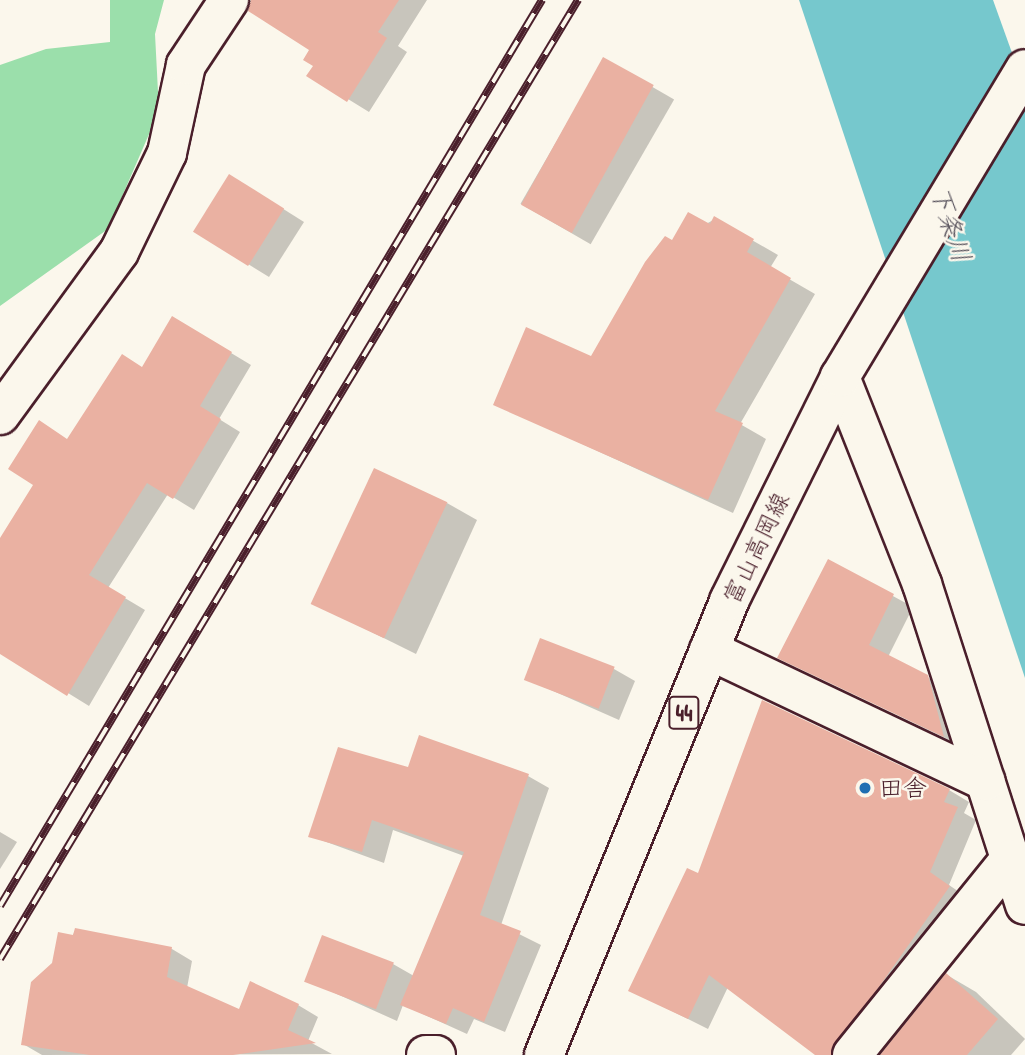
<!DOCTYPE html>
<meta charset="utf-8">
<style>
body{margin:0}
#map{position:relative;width:1025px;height:1055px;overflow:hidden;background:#fbf7ec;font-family:"Patrick Hand","Klee One",sans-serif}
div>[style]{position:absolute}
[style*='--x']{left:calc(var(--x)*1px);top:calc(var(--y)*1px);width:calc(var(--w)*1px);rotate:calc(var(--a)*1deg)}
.green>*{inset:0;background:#9bdfab}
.water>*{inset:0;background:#76c8cd}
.shadow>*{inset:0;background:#0003;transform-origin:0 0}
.building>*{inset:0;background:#eab1a2;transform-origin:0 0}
.roads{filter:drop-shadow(2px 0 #4a1f2b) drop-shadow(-2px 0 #4a1f2b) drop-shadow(0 2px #4a1f2b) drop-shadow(0 -2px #4a1f2b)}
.minor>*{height:38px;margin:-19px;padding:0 19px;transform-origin:19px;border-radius:19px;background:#fbf7ec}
.primary>*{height:38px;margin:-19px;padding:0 19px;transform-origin:19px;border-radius:19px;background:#fbf7ec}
.rail>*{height:8px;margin-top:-4px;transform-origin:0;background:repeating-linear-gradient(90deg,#fbf7ec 0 16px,#4a1f2b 0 32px);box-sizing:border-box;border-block:2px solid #4a1f2b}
.dots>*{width:19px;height:19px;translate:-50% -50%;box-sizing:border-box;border:4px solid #fbf7ec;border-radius:50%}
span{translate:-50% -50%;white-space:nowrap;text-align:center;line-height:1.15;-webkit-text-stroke:5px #fbf7ec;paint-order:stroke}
.shield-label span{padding:2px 5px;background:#fbf7ec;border:2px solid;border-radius:5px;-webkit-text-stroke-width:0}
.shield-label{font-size:23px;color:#4a1f2b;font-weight:700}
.street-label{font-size:24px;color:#4a1f2b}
.poi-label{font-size:24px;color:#4a1f2b}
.left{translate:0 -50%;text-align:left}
.water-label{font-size:26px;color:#57525c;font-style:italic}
</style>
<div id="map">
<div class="green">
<i style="clip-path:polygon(110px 0,164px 0,155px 34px,159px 111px,108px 229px,0 306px,0 65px,46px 49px,110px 42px)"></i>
</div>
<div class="water">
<i style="clip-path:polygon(799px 0,993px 0,1025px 89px,1025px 678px)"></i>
</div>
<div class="shadow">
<i style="clip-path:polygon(285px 0,427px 0,398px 46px,407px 52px,369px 112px,309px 75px,316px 65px,312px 49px)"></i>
<i style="left:604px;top:59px;width:81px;height:167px;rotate:30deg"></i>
<i style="clip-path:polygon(250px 188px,304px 222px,269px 277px,195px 231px)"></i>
<i style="clip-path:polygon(715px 219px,778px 255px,770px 268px,815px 294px,740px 424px,766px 439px,733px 513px,495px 404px,592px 358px,672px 243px)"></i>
<i style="clip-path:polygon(173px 318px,251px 365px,219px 419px,240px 432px,194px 510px,168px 494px,108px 588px,145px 610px,89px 706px,0 651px,0 578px,68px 440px,143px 368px)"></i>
<i style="clip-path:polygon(447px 503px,477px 520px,416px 654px,313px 603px)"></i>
<i style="clip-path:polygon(829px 561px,913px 607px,888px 657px,948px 688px,962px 746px,779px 657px)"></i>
<i style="clip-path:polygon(614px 669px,635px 681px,619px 720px,526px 679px)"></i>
<i style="clip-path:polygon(409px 769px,528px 776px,549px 788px,501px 925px,541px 945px,505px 1032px,474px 1019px,467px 1034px,403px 1005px,397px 1021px,308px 981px,393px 964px,414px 976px,464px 856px,393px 830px,384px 863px,310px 836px)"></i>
<i style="clip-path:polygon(949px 790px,969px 802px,964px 813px,976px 820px,949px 885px,968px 898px,843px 1055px,818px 1055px,728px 987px,708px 1029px,630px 990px,699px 876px)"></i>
<i style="clip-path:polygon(0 832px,17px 842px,0 869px)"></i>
<i style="clip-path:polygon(76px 930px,172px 949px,192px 961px,187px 988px,240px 1011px,298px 1005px,318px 1017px,308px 1041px,332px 1054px,42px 1055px,23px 1044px,54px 964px)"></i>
<i style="clip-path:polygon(947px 975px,976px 992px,1025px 1039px,1011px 1055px,882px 1055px)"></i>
</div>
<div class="building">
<i style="clip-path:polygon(251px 0,399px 0,378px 32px,387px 38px,347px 102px,306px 76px,313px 66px,303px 60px,309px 50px,248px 11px)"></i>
<i style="left:603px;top:57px;width:58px;height:169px;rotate:29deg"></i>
<i style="left:229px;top:174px;width:65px;height:68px;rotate:32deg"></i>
<i style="clip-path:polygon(688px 212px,710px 224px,714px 216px,754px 239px,747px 252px,791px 278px,715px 411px,743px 423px,708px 500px,493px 405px,526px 327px,591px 356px,645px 262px,665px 236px,672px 240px)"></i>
<i style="clip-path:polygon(172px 316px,232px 352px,200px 406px,221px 419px,173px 499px,147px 483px,89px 575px,126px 597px,67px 696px,0 654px,0 538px,33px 485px,8px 469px,39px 420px,67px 439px,122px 354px,142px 367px)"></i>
<i style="left:374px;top:468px;width:81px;height:150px;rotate:25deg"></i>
<i style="clip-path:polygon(828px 559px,894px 594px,869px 645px,928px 675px,944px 737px,777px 658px)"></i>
<i style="left:540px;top:638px;width:80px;height:45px;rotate:21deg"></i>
<i style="clip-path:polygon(762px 700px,950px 789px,944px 802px,958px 807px,930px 872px,950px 886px,831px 1055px,815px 1055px,709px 975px,688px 1019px,628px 991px,687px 868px,698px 873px)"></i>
<i style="clip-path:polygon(419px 735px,529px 774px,480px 915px,521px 931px,484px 1022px,453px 1008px,446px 1024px,400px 1005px,464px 852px,372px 820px,362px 852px,308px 837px,338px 747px,408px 767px)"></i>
<i style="clip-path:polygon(75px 928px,172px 947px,167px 977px,239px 1009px,250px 981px,299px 1004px,288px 1030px,316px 1043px,233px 1055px,90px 1055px,21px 1045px,31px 982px,52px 963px,58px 932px,73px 935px)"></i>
<i style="left:322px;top:935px;width:77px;height:50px;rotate:21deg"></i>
<i style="clip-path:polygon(946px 973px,998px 1019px,967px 1055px,880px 1055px)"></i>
</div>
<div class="roads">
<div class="minor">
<i style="--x:840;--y:377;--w:223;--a:68.4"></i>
<i style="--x:922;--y:584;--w:337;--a:72.2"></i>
<i style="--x:0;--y:415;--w:202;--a:-53.9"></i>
<i style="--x:119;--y:252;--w:110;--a:-64.1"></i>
<i style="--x:167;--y:153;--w:90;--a:-77.8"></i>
<i style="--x:186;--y:65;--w:78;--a:-56.5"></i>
<i style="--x:709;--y:650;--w:306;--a:25.4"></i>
<i style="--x:426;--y:1055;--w:10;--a:0"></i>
<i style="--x:852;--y:1055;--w:252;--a:-51.1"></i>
</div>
<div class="primary">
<i style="--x:544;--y:1055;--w:490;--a:-67.8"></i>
<i style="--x:729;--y:601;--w:250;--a:-63.6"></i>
<i style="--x:840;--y:377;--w:359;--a:-59"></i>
</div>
</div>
<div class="rail">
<i style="--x:0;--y:906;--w:1056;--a:-59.11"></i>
<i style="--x:0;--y:959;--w:1120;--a:-58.92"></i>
</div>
<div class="dots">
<i style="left:865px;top:788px;background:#1f6fb2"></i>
</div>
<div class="shield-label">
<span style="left:684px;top:713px">44</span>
</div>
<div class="street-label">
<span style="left:756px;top:548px;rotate:-64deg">富山高岡線</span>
</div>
<div class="poi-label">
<span class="left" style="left:879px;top:788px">田舎</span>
</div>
<div class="water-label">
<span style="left:951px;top:224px;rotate:72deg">下条川</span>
</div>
</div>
